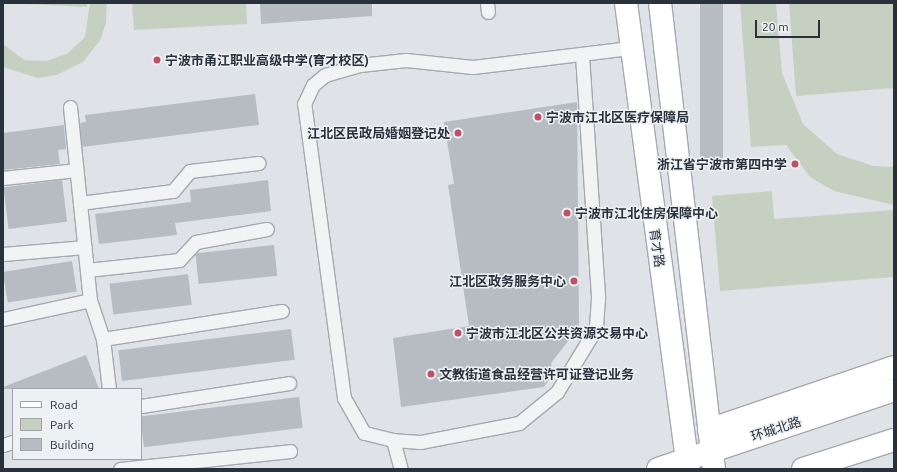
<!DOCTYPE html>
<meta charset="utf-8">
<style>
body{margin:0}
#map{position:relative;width:897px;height:472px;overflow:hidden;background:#dfe2e7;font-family:Ubuntu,"Noto Sans SC",sans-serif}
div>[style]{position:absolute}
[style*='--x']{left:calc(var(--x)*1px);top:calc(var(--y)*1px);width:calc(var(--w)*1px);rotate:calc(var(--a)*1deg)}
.green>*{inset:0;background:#c5d0c1}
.building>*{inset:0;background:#b7bcc3;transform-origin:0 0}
.roads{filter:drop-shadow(1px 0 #a5a9b0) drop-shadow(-1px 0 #a5a9b0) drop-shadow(0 1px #a5a9b0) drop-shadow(0 -1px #a5a9b0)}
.lane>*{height:13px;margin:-6.5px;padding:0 6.5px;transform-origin:6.5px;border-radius:6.5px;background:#f1f3f5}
.secondary>*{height:22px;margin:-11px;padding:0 11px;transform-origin:11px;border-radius:11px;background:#fff}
.primary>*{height:22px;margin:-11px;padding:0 11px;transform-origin:11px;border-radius:11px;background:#fff}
.dots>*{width:11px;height:11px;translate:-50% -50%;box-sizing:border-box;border:2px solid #eef1f4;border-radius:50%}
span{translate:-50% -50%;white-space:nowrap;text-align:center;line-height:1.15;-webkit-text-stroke:3px #eef1f4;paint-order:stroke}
.poi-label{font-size:13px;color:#29313c;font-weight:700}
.left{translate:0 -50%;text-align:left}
.right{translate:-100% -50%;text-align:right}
.street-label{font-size:13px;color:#29313c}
.frame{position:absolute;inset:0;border:4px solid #29313c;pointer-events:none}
.legend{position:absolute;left:12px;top:388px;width:130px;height:72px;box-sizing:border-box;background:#eef1f4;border:1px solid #9fa4aa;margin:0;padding:5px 7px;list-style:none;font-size:12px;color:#29313c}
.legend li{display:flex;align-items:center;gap:8px;height:20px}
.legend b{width:20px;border:1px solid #9fa4aa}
.scale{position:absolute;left:755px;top:20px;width:65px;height:18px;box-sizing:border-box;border:2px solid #29313c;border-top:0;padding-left:5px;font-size:12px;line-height:14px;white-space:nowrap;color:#29313c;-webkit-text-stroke:3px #eef1f4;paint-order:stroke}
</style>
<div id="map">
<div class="green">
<i style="clip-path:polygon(6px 3px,87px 3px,87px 7px)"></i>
<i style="clip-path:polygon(90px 3px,107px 3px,106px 22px,101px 39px,83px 62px,56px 75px,38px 78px,3px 67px,3px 44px,24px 60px,47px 61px,68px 53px,85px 37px)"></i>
<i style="clip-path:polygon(132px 3px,246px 3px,247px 24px,134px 30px)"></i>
<i style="clip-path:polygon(740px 3px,776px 3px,782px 73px,803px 124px,837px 154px,873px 166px,894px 167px,894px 205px,834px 191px,810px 177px,786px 145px,751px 147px)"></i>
<i style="clip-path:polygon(789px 3px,894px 3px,894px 88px,796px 96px)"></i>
<i style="clip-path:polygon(772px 191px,774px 219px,894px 210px,894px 277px,720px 291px,712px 196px)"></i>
</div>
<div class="building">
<i style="clip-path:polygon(260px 3px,372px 3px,372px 16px,261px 24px)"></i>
<i style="left:700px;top:3px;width:23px;height:159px"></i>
<i style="clip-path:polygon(255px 94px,259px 125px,82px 147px,80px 123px,86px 122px,85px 115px)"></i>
<i style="clip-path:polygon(577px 102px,579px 327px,551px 363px,553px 374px,544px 387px,401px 407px,393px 338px,469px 326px,448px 185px,454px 184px,444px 122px)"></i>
<i style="clip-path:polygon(64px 125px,66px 149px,58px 150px,60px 164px,3px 170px,3px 133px)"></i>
<i style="left:62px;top:180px;width:42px;height:59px;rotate:83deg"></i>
<i style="clip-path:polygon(268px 180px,271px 211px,175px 223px,177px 235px,99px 244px,95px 214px,191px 202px,190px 190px)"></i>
<i style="left:274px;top:245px;width:31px;height:79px;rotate:84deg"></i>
<i style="left:72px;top:261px;width:31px;height:70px;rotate:81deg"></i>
<i style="left:188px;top:274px;width:31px;height:79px;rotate:83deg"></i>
<i style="left:291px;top:329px;width:31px;height:174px;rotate:83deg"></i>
<i style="clip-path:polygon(86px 355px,99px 389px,3px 389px,3px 387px)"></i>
<i style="left:299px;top:397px;width:31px;height:160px;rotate:83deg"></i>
</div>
<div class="roads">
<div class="lane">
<i style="--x:487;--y:3;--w:9;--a:84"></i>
<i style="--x:582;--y:55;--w:244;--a:86.2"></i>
<i style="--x:598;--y:298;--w:30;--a:94"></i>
<i style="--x:596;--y:328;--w:75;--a:121.4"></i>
<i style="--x:557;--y:392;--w:49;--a:140.8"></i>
<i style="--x:519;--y:423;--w:101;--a:169.1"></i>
<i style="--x:420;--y:442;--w:27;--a:-176"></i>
<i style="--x:393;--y:440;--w:30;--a:-166"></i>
<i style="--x:364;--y:433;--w:40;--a:-119.7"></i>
<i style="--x:344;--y:398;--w:297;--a:-97.7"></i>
<i style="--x:304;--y:104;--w:21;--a:-65"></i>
<i style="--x:313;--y:85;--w:16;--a:-40"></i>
<i style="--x:325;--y:75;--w:36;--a:-16"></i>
<i style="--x:360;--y:65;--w:46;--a:-6.2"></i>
<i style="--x:406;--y:60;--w:67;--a:6"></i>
<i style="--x:473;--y:67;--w:158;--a:-6.9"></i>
<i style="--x:70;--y:107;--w:194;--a:84.1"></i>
<i style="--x:90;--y:300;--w:41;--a:71.6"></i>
<i style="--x:103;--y:339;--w:50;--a:83.2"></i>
<i style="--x:3;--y:178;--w:74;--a:-6.2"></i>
<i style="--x:80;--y:203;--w:94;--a:-7.4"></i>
<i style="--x:173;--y:191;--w:26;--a:-50"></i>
<i style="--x:190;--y:171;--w:69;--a:-6.6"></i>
<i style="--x:3;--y:254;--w:82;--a:-4.9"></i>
<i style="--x:87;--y:270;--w:93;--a:-6.2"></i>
<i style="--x:179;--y:260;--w:25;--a:-47"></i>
<i style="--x:196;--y:242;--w:72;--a:-10.4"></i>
<i style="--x:3;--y:319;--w:89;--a:-12.3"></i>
<i style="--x:103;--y:339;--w:181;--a:-8.9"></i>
<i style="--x:141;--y:406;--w:150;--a:-8.8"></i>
<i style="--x:393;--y:440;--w:30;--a:75"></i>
<i style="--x:3;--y:445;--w:10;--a:-17"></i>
<i style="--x:120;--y:469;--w:171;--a:-6"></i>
</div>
<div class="secondary">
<i style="--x:626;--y:3;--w:470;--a:82.4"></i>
<i style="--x:660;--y:3;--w:469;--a:83.4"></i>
</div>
<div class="primary">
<i style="--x:709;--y:430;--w:195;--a:-18.8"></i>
<i style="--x:658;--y:469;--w:249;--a:-18.5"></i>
<i style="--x:803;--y:469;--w:96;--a:-17.7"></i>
</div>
</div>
<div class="dots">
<i style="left:157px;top:60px;background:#c05065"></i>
<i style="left:538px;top:117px;background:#c05065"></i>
<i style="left:458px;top:133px;background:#c05065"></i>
<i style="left:795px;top:164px;background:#c05065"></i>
<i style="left:567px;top:213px;background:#c05065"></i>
<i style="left:574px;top:281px;background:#c05065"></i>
<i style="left:458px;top:333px;background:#c05065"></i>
<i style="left:431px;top:374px;background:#c05065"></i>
</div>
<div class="poi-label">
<span class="left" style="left:165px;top:60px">宁波市甬江职业高级中学(育才校区)</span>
<span class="left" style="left:546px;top:117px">宁波市江北区医疗保障局</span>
<span class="right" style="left:450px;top:133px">江北区民政局婚姻登记处</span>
<span class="right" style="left:787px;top:164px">浙江省宁波市第四中学</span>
<span class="left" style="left:575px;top:213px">宁波市江北住房保障中心</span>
<span class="right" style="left:566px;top:281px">江北区政务服务中心</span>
<span class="left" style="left:466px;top:333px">宁波市江北区公共资源交易中心</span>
<span class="left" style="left:439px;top:374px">文教街道食品经营许可证登记业务</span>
</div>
<div class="street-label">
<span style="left:657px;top:248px;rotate:82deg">育才路</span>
<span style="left:776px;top:429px;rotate:-18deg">环城北路</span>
</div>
<div class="frame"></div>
<ul class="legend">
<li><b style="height:5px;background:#fff"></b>Road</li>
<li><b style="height:11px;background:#c5d0c1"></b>Park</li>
<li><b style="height:11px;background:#b7bcc3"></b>Building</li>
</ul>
<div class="scale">20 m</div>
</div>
